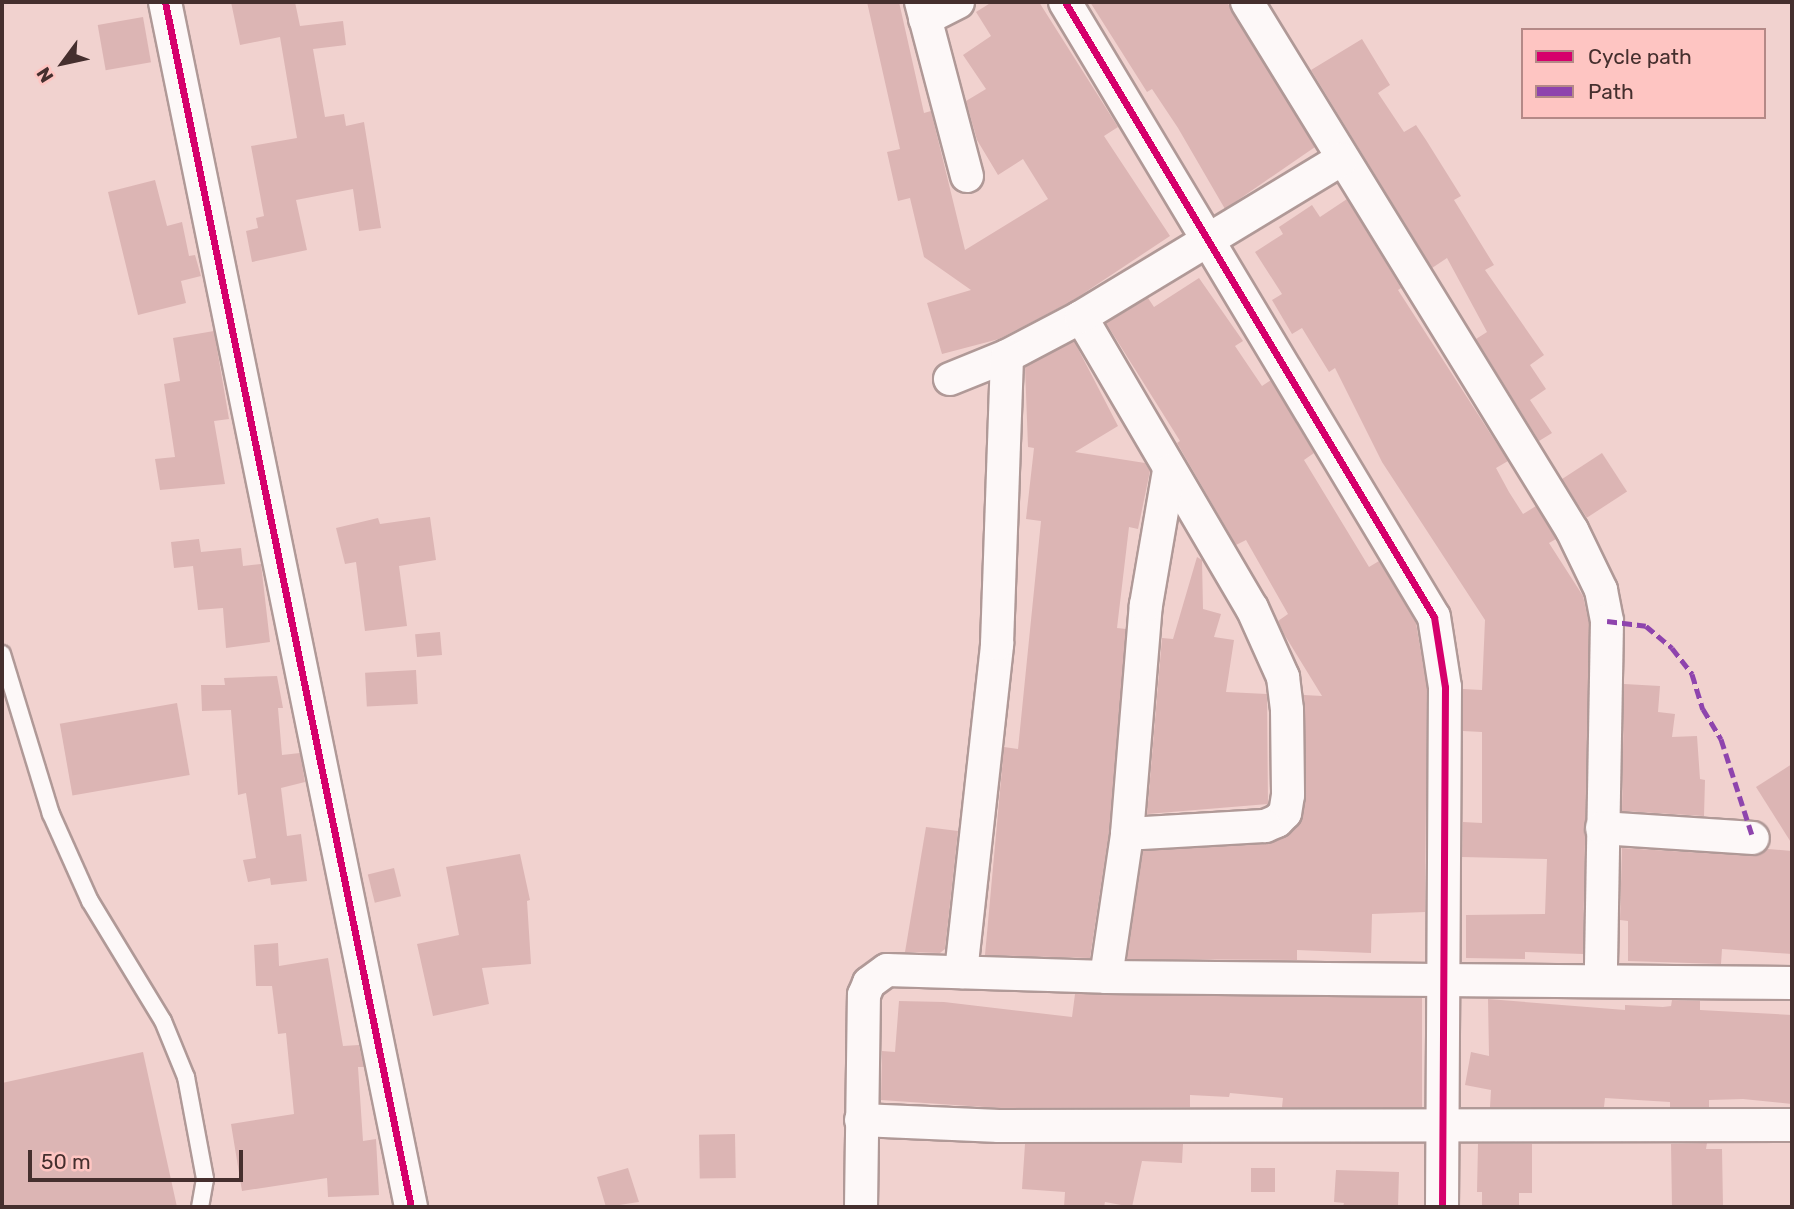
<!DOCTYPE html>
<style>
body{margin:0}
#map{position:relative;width:1794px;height:1209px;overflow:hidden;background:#f1d2cf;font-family:Rubik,sans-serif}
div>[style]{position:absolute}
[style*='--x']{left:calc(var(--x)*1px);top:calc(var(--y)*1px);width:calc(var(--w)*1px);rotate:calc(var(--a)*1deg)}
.building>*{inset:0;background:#dcb5b4;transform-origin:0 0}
.roads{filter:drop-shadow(2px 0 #b09997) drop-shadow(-2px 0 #b09997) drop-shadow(0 2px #b09997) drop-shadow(0 -2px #b09997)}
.lane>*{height:16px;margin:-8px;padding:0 8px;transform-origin:8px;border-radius:8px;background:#fdf8f8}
.street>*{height:32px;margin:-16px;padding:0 16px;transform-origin:16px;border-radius:16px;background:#fdf8f8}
.quiet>*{height:5px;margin-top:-2.5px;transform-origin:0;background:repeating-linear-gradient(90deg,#8e44ad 0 10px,transparent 0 15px)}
.cycleway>*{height:7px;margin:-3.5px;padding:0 3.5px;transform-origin:3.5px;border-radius:3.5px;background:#d6006c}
span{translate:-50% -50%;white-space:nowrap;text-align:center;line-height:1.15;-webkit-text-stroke:7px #fec5c2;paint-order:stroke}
.frame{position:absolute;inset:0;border:4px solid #452f2e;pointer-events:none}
.legend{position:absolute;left:1521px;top:28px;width:245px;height:91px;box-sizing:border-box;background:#fec5c2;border:2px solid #b48987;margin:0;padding:9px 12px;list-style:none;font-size:21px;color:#452f2e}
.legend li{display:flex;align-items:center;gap:14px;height:35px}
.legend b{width:35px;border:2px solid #b48987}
.north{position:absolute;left:28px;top:28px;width:70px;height:70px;-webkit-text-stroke:5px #fec5c2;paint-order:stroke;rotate:237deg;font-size:19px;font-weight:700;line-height:28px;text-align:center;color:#452f2e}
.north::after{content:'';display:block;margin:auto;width:24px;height:32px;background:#452f2e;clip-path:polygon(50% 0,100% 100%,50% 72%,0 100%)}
.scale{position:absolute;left:28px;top:1150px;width:215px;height:32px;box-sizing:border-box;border:4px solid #452f2e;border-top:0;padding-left:9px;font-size:21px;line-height:24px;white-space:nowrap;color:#452f2e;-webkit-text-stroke:5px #fec5c2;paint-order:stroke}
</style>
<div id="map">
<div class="building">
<i style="clip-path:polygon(231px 2px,295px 2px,300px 26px,343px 21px,346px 45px,313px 49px,325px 117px,344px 114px,346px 126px,364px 122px,381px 228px,359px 231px,353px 189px,296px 200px,307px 250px,252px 262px,246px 231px,258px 228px,256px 218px,264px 216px,251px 146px,297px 138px,280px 37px,240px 45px)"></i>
<i style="clip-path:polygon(867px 2px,899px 2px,924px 113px,931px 111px,965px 250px,1048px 199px,1023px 159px,998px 175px,977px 140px,966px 101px,986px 89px,963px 55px,991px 36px,976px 12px,992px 2px,1039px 2px,1118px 127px,1104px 136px,1170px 236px,1072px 301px,999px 339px,942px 354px,927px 303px,971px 290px,924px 257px,910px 198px,898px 201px,887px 152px,900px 149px)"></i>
<i style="clip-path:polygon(1090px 2px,1227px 2px,1315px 147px,1225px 209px,1178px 128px,1152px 89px,1147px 92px)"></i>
<i style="left:143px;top:17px;width:46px;height:46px;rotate:80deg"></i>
<i style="clip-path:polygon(1362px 39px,1390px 85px,1378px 93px,1404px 132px,1416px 125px,1426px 140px,1461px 196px,1454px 200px,1494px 265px,1485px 270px,1544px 355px,1530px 365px,1546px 389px,1530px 400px,1552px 433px,1539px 441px,1476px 339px,1487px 332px,1447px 258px,1432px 268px,1311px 70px)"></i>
<i style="clip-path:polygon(155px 180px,167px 226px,182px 222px,189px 256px,195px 255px,201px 276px,181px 281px,186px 303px,138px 315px,108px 192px)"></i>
<i style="clip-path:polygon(1347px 199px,1401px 288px,1398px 290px,1508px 461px,1496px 468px,1509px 492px,1523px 514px,1536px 506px,1556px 539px,1549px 543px,1583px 596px,1589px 623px,1583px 954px,1525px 952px,1525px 959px,1466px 958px,1466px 915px,1545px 914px,1547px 859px,1462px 857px,1463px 822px,1482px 823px,1482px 732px,1463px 731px,1463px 689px,1482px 690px,1485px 620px,1382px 462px,1335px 368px,1329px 372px,1302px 328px,1292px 334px,1272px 300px,1282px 294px,1255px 252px,1283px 234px,1279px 227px,1312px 205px,1320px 217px)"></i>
<i style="clip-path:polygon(1199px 278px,1243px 341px,1235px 346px,1262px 386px,1271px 380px,1314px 453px,1304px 460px,1369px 567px,1379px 561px,1416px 623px,1427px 688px,1425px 912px,1372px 914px,1371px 953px,1297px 950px,1297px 960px,1127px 959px,1143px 851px,1266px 844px,1298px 826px,1306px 795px,1304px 695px,1322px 696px,1284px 634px,1278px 621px,1288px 614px,1246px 540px,1236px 545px,1177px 443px,1180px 441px,1106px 323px,1148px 298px,1154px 307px)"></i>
<i style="clip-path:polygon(214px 331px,229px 419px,214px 421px,225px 484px,160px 490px,155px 459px,175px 457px,164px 384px,180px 381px,173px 338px)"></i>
<i style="clip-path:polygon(1074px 341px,1118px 426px,1075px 452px,1145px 463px,1150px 471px,1138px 529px,1129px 527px,1117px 628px,1126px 629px,1109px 832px,1090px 958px,985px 955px,1004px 747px,1018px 749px,1041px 521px,1026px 519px,1034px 448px,1028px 447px,1025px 367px)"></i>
<i style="left:1602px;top:453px;width:46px;height:48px;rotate:57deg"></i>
<i style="clip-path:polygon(430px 517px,436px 560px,399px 566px,407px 626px,365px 631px,356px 562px,345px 564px,336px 528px,378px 518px,380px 524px)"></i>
<i style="clip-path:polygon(199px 539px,201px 552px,241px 548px,243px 566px,261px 564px,270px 642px,226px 648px,223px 608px,198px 610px,193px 566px,174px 568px,171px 542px)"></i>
<i style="clip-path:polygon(1197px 557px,1202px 560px,1203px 609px,1221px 614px,1214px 637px,1234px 640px,1226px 692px,1267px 694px,1268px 804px,1147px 814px,1162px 638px,1173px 639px)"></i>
<i style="left:440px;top:632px;width:23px;height:25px;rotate:85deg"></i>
<i style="left:416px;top:670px;width:34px;height:51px;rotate:87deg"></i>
<i style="clip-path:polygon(277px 676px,283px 708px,278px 708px,282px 755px,300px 753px,305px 782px,281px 788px,287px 836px,301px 834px,307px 881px,271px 885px,270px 878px,248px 882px,243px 860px,256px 858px,246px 793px,238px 795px,231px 710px,202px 711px,201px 685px,225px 685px,224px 678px)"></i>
<i style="clip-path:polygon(1624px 684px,1660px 686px,1658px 712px,1675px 714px,1672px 737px,1697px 736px,1700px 779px,1705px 780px,1704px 816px,1622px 811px)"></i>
<i style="left:177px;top:703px;width:73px;height:119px;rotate:80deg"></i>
<i style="clip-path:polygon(1792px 764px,1792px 844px,1756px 787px)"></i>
<i style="clip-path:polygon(926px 827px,958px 831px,945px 949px,940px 953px,905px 952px)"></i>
<i style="clip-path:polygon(1622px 848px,1752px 856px,1768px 849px,1792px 851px,1792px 954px,1722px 949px,1721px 964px,1628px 961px,1628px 921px,1620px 920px)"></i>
<i style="clip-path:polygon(520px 854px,530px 900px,527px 901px,531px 964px,482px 968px,489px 1004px,433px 1016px,417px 944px,459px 935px,446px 867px)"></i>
<i style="left:394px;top:868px;width:29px;height:27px;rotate:76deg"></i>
<i style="clip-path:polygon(278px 943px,279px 966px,328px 958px,343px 1046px,359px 1045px,364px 1067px,358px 1067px,363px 1141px,376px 1139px,379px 1195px,328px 1197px,327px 1178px,242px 1191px,231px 1124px,294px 1114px,286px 1033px,278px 1034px,272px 986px,256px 986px,254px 945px)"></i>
<i style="clip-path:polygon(1075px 994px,1422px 998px,1422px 1107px,1282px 1107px,1283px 1098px,1230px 1093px,1229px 1097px,1190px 1095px,1190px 1107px,999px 1108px,881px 1100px,882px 1051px,895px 1052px,899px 1001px,944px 1002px,1072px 1017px)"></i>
<i style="clip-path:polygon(1488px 999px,1625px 1010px,1625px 1005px,1663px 1007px,1671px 1006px,1672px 1000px,1700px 1001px,1700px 1010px,1792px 1015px,1792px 1104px,1743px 1099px,1709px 1100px,1709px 1107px,1670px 1107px,1670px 1102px,1605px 1098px,1604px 1107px,1490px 1107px,1491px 1090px,1465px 1085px,1471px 1052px,1489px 1056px)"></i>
<i style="clip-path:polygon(143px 1052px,177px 1207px,2px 1207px,2px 1083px)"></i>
<i style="left:735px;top:1134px;width:44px;height:36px;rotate:89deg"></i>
<i style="clip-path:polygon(1707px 1143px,1706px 1149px,1722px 1149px,1723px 1207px,1672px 1207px,1671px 1144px)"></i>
<i style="clip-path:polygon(1025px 1144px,1183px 1144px,1182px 1163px,1142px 1161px,1132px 1207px,1105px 1202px,1104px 1207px,1064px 1207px,1065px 1192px,1022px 1189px)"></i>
<i style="clip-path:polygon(1478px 1144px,1532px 1144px,1532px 1193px,1519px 1193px,1519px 1207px,1482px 1207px,1482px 1192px,1477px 1192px)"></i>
<i style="clip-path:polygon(628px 1168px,639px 1202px,606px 1207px,597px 1177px)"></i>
<i style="left:1251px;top:1168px;width:24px;height:24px"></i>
<i style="clip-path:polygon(1336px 1170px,1399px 1172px,1398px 1207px,1343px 1207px,1344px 1203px,1334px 1202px)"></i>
</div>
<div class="roads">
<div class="lane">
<i style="--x:2;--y:654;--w:167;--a:73"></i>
<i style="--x:51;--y:814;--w:95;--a:65.9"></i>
<i style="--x:90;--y:901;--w:140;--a:58.7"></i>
<i style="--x:163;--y:1021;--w:61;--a:67.7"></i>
<i style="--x:186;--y:1077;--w:104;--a:79.4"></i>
<i style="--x:205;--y:1179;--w:28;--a:100"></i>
</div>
<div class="street">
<i style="--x:165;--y:2;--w:1230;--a:78.46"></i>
<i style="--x:921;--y:2;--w:180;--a:75.2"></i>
<i style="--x:1065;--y:2;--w:717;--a:59.04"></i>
<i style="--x:1434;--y:617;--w:71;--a:81.1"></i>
<i style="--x:1445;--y:687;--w:520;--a:90.33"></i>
<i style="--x:1247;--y:2;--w:620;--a:58.39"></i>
<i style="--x:1572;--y:530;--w:67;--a:64.2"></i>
<i style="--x:1601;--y:590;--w:32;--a:79"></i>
<i style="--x:1607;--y:621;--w:359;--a:91"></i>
<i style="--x:925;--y:19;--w:37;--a:-27"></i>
<i style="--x:1081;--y:317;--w:338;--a:59.6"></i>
<i style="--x:1252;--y:608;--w:76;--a:65.8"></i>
<i style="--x:1283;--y:677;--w:33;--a:83"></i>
<i style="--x:1287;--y:710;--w:85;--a:89.3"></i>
<i style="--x:1288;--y:795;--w:18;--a:99"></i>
<i style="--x:1285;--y:813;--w:11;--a:135"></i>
<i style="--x:1277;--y:821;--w:13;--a:157"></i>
<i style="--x:1265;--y:826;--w:138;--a:176.7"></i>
<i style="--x:950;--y:379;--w:61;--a:-22"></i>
<i style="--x:1007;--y:356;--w:84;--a:-27.8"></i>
<i style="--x:1081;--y:317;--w:305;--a:-31.2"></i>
<i style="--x:1602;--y:828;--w:151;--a:3.8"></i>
<i style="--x:961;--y:972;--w:330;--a:-83.7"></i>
<i style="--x:997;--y:644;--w:288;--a:-88"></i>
<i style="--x:1106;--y:977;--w:145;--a:-81.6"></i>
<i style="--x:1127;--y:834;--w:230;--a:-85.3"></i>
<i style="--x:1146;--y:605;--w:136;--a:-80.3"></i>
<i style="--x:861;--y:1120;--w:138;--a:2.5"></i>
<i style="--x:999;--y:1126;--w:793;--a:-0.07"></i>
<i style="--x:861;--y:1207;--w:212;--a:-89.2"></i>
<i style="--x:864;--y:995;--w:13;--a:-67"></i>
<i style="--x:869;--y:983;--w:22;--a:-36"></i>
<i style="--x:887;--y:970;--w:219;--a:1.8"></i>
<i style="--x:1106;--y:977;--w:686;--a:0.5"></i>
</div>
</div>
<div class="quiet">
<i style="--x:1607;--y:621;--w:39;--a:7"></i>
<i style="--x:1646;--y:626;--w:34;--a:40"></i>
<i style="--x:1672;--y:648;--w:33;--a:52"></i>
<i style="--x:1692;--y:674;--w:37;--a:73"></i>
<i style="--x:1703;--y:709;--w:35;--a:59"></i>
<i style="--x:1721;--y:739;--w:104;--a:72.1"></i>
</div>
<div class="cycleway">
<i style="--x:165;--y:2;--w:1230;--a:78.46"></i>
<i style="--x:1065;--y:2;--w:717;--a:59.04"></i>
<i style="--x:1434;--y:617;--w:71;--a:81.1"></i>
<i style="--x:1445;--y:687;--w:520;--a:90.33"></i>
</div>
<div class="frame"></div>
<ul class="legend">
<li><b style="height:9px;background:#d6006c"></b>Cycle path</li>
<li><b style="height:9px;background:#8e44ad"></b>Path</li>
</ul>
<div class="north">N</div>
<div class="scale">50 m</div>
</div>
